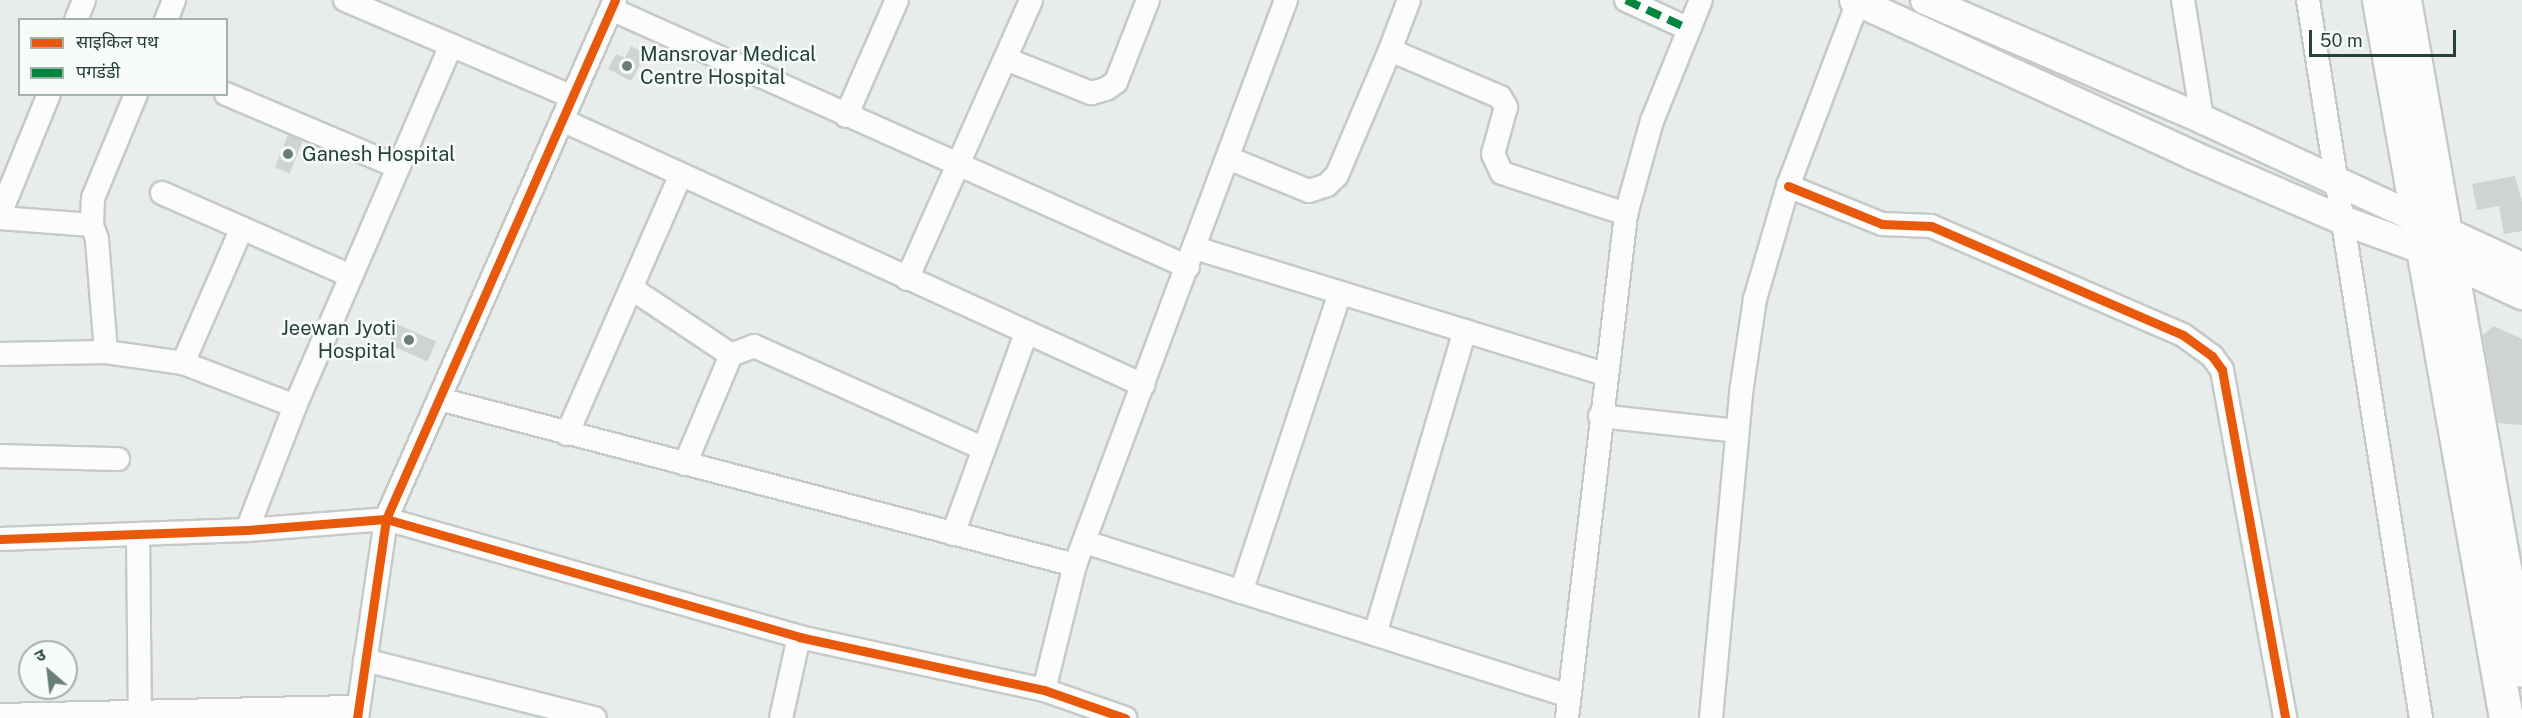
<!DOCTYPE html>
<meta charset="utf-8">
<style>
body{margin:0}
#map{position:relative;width:2522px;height:718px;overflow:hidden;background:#e8edeb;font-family:"Public Sans","Noto Sans Devanagari",sans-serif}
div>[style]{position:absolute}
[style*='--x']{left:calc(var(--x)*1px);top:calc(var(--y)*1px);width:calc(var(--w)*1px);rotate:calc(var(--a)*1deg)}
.building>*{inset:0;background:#cfd4d2;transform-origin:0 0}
.roads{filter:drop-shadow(2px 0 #c5cac8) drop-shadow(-2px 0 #c5cac8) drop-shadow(0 2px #c5cac8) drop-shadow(0 -2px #c5cac8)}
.minor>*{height:22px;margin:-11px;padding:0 11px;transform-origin:11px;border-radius:11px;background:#fcfcfc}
.tertiary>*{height:28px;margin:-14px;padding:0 14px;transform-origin:14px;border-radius:14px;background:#fcfcfc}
.secondary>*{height:33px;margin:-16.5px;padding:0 16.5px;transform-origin:16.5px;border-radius:16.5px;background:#fcfcfc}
.quiet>*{height:8px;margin-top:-4px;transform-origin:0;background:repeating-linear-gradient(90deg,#00873e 0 15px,transparent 0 23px)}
.cycleway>*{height:9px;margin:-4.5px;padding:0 4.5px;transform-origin:4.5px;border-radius:4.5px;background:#e8590c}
.dots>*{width:16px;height:16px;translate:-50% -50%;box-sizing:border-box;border:3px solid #f7fbf9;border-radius:50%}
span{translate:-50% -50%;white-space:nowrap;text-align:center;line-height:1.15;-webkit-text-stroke:5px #f7fbf9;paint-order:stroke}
.poi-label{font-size:20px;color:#24423a}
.left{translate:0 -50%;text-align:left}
.right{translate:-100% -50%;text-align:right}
.legend{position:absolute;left:18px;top:18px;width:210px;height:78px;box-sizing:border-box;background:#f7fbf9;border:2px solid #a3b1ad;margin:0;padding:8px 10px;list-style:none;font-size:18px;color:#24423a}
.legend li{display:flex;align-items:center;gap:12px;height:30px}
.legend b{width:30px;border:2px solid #a3b1ad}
.north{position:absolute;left:18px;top:640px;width:60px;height:60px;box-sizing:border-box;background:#f7fbf9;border:2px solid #a3b1ad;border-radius:50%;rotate:332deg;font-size:16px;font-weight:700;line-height:24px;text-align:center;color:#24423a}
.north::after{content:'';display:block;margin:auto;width:21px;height:27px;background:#697e78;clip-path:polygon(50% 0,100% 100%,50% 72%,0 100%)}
.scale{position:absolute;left:2309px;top:30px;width:147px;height:27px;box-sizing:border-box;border:3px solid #24423a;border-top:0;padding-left:8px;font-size:18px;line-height:21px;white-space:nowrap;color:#24423a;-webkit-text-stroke:4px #f7fbf9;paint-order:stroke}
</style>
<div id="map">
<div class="building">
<i style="clip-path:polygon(631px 46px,646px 54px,631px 81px,608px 69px,616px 54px,625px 58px)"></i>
<i style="left:288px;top:135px;width:16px;height:35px;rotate:22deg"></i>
<i style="clip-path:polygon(2515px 176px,2522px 202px,2522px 231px,2504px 234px,2499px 206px,2477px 210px,2472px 184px)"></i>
<i style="left:397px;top:324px;width:43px;height:22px;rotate:24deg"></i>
<i style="clip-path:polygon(2494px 326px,2522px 339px,2522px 425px,2498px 423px,2483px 335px)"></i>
</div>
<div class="roads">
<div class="minor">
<i style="--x:345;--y:0;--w:247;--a:23.1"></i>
<i style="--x:1409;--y:0;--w:53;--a:110.8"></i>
<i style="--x:1390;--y:50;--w:120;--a:23.1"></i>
<i style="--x:1500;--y:97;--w:12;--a:59"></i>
<i style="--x:1506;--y:107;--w:49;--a:105.5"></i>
<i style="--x:1493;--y:154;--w:21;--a:65"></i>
<i style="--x:1502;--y:173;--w:131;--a:18.3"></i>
<i style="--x:1626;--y:0;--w:69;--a:24.7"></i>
<i style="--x:2183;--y:0;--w:121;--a:80.9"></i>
<i style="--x:2308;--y:0;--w:727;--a:81.06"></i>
<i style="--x:611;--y:9;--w:632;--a:24.09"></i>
<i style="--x:76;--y:20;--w:22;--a:-68"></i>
<i style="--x:166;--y:20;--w:22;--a:-68"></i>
<i style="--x:1006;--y:59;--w:92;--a:21.8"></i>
<i style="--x:1091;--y:93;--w:16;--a:-15"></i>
<i style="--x:1106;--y:89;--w:12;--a:-35"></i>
<i style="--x:1116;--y:82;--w:88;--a:-68.7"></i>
<i style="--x:226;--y:94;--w:187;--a:23"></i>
<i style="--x:846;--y:116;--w:127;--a:-66.3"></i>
<i style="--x:562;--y:120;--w:639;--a:24.52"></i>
<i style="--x:1228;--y:158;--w:87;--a:22.2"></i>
<i style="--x:1309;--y:191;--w:19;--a:-18"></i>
<i style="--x:1327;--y:185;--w:14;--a:-45"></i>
<i style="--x:1337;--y:175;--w:136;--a:-67"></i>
<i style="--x:1788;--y:186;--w:101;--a:22"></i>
<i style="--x:1882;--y:224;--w:49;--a:2.3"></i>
<i style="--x:1931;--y:226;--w:275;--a:23.4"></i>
<i style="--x:2183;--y:335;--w:36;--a:36"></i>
<i style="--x:2212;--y:356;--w:17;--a:54"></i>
<i style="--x:2222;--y:370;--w:354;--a:79.7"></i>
<i style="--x:162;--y:193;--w:206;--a:23.7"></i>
<i style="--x:0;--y:214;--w:130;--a:-67.8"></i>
<i style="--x:0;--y:218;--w:92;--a:4.4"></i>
<i style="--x:1195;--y:248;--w:428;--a:17.1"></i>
<i style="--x:907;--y:279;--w:305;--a:-66"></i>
<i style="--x:631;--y:288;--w:120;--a:33.8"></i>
<i style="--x:106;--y:352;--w:113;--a:-94.6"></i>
<i style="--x:97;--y:239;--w:15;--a:-110"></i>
<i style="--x:92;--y:225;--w:27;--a:-88"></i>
<i style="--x:93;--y:198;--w:113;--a:-67.5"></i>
<i style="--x:0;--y:354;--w:106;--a:-1.1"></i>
<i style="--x:106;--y:352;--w:78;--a:8.1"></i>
<i style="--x:183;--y:363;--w:120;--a:21"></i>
<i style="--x:183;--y:363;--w:147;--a:-66.4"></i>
<i style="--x:439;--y:399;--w:657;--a:14.63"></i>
<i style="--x:1600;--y:416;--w:138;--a:6.2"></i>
<i style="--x:567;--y:434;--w:281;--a:-66.3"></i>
<i style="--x:0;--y:456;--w:118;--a:1.5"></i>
<i style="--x:685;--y:464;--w:118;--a:-67.1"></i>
<i style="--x:731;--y:355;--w:25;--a:-21"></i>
<i style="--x:754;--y:346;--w:252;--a:24.1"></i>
<i style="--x:247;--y:530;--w:133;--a:-68.8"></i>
<i style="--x:295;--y:406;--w:393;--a:-66.6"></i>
<i style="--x:138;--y:534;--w:184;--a:89.4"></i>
<i style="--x:953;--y:534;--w:214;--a:-70"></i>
<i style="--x:0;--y:539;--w:247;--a:-2.1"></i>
<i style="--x:247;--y:530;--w:139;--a:-4.5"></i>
<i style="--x:386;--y:519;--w:430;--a:15.9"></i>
<i style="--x:799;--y:637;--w:251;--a:12.2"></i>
<i style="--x:1044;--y:690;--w:86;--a:19.1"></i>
<i style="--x:1085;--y:542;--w:508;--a:17.65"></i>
<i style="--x:1241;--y:592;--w:315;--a:-71.7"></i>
<i style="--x:1375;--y:634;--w:316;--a:-73.5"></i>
<i style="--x:365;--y:660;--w:237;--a:14.2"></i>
<i style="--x:1044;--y:690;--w:129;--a:-76.1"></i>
<i style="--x:1075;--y:565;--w:603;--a:-69.52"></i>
<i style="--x:0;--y:715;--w:358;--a:-1.3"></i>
<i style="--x:357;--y:718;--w:201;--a:-81.7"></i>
<i style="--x:386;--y:519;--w:567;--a:-66.19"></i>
<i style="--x:781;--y:718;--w:83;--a:-77.5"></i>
<i style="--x:1567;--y:718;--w:507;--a:-83.32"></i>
<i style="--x:1626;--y:214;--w:97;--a:-74.4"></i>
<i style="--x:1652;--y:121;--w:131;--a:-68"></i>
<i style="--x:1711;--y:718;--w:333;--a:-84.7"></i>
<i style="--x:1742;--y:386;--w:88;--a:-81.5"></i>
<i style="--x:1755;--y:299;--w:118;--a:-73.7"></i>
<i style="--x:1788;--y:186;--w:197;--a:-69.2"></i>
</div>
<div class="tertiary">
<i style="--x:1854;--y:0;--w:372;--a:24.6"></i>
<i style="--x:2192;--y:155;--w:163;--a:23.4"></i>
<i style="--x:2342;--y:220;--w:87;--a:20.1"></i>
<i style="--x:2424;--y:250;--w:108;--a:24.7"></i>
<i style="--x:1925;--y:0;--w:301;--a:23.2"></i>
<i style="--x:2202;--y:119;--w:353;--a:24.8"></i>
</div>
<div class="secondary">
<i style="--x:2379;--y:0;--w:729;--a:79.97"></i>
<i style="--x:2404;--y:0;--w:680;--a:80.01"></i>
</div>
</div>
<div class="quiet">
<i style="--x:1626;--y:0;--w:69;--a:24.7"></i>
</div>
<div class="cycleway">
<i style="--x:1788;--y:186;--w:101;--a:22"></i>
<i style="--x:1882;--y:224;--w:49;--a:2.3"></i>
<i style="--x:1931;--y:226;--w:275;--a:23.4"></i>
<i style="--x:2183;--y:335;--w:36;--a:36"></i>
<i style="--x:2212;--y:356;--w:17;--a:54"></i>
<i style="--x:2222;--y:370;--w:354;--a:79.7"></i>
<i style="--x:0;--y:539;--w:247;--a:-2.1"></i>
<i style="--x:247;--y:530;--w:139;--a:-4.5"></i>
<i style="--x:386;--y:519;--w:430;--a:15.9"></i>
<i style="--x:799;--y:637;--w:251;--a:12.2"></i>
<i style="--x:1044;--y:690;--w:86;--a:19.1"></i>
<i style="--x:357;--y:718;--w:201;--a:-81.7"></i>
<i style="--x:386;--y:519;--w:567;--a:-66.19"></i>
</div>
<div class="dots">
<i style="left:627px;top:66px;background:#697e78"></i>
<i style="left:288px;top:154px;background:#697e78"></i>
<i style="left:409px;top:340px;background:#697e78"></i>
</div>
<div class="poi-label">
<span class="left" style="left:640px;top:66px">Mansrovar Medical<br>Centre Hospital</span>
<span class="left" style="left:302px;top:154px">Ganesh Hospital</span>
<span class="right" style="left:396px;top:340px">Jeewan Jyoti<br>Hospital</span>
</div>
<ul class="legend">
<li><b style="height:8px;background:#e8590c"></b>साइकिल पथ</li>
<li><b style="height:8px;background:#00873e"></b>पगडंडी</li>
</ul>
<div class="north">उ</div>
<div class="scale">50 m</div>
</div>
